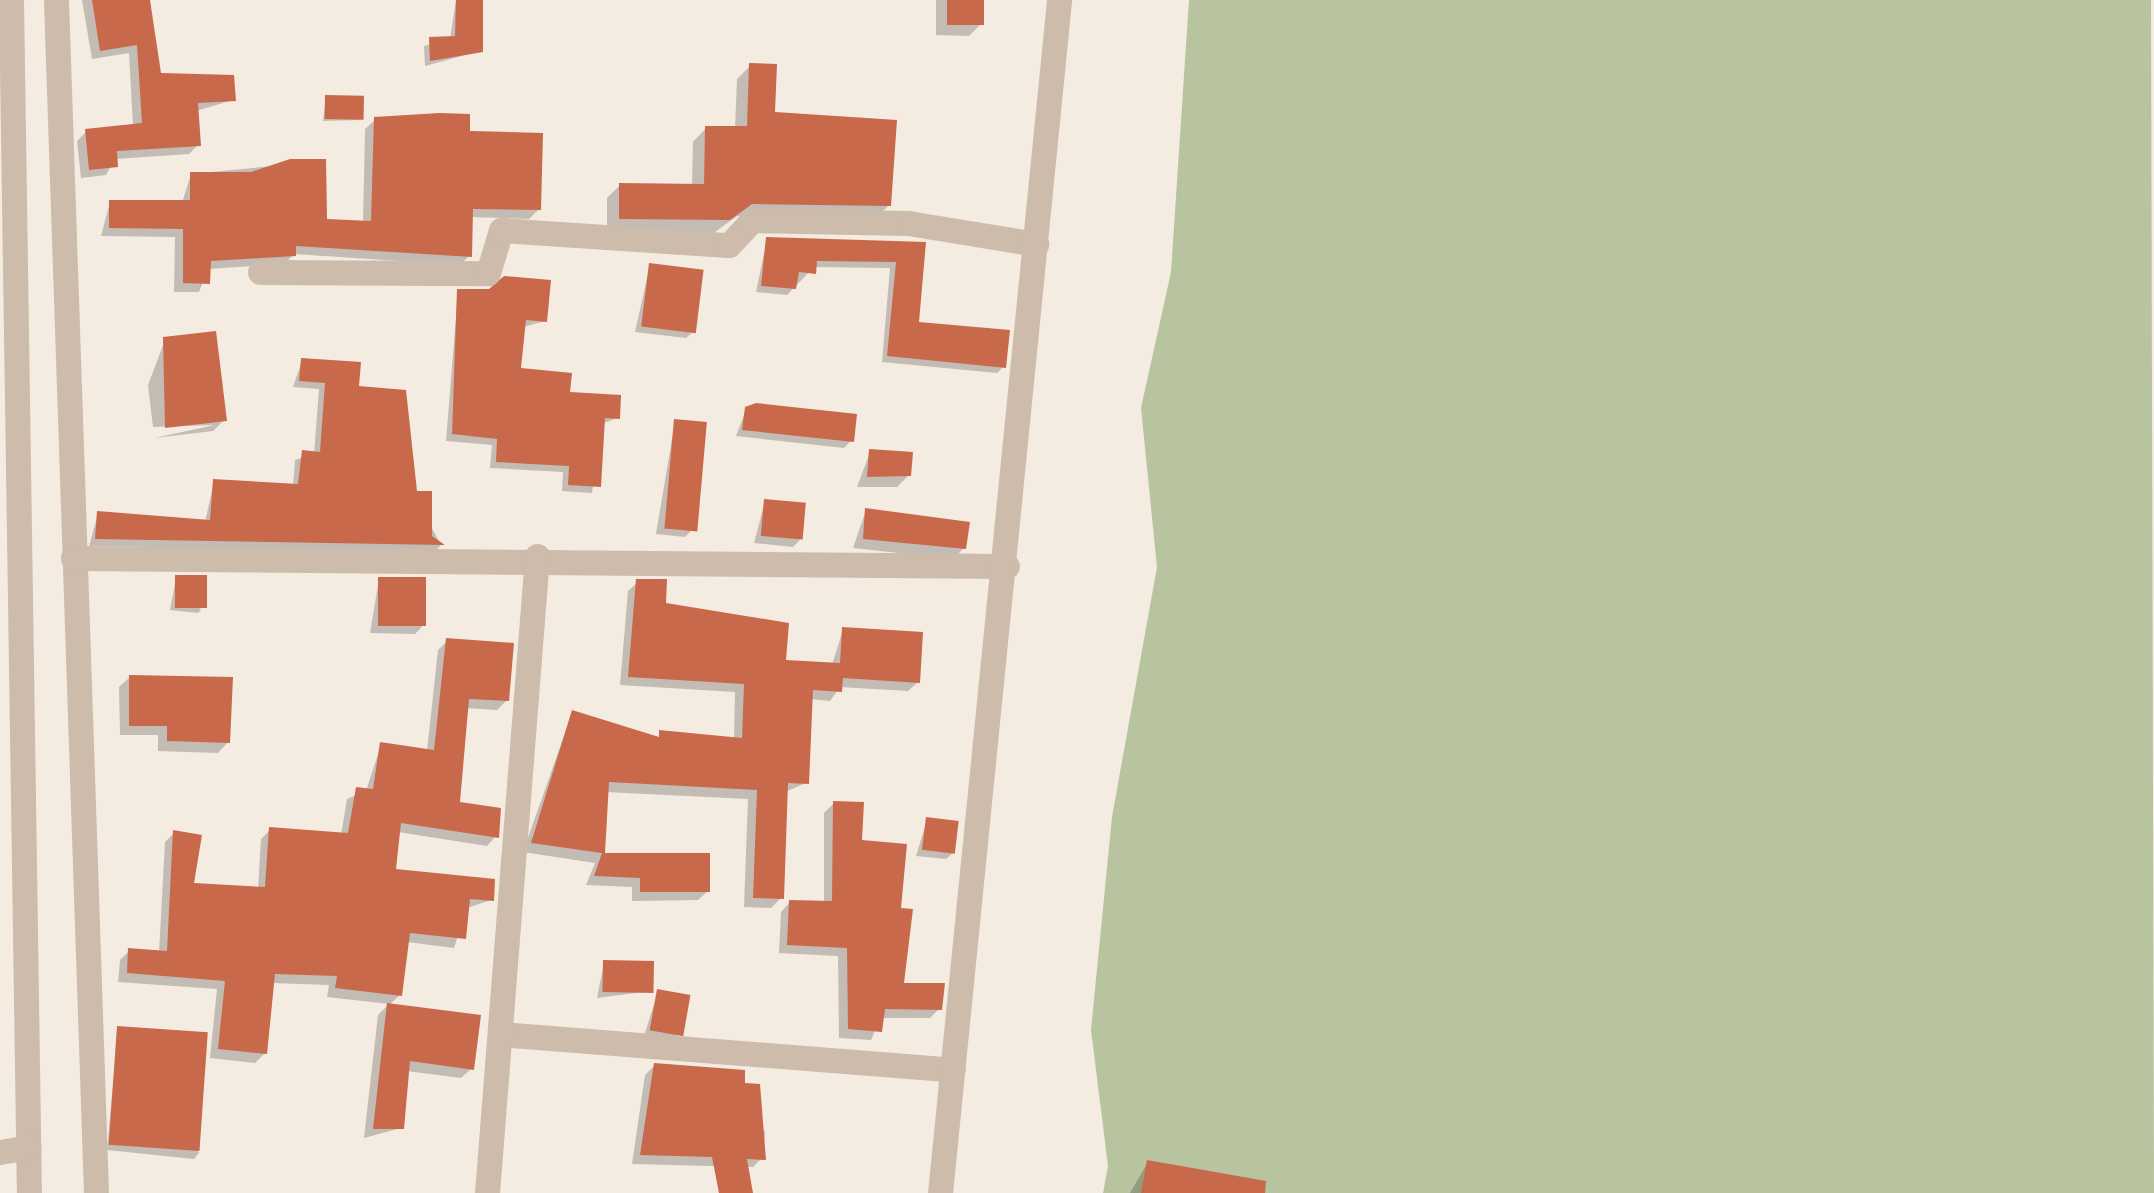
<!DOCTYPE html>
<style>
body{margin:0}
#map{position:relative;width:2154px;height:1193px;overflow:hidden;background:#f4ebe1;font-family:"Roboto Condensed",sans-serif}
div>[style]{position:absolute}
[style*='--x']{left:calc(var(--x)*1px);top:calc(var(--y)*1px);width:calc(var(--w)*1px);rotate:calc(var(--a)*1deg)}
.green>*{inset:0;background:#b8c4a0}
.shadow>*{inset:0;background:#0003}
.building>*{inset:0;background:#c8694b;transform-origin:0 0}
.minor>*{height:25px;margin:-12.5px;padding:0 12.5px;transform-origin:12.5px;border-radius:12.5px;background:#cdbbac}
span{translate:-50% -50%;white-space:nowrap;text-align:center;line-height:1.15;-webkit-text-stroke:9px #fbf5ee;paint-order:stroke}
</style>
<div id="map">
<div class="green">
<i style="clip-path:polygon(1189px 0,2151px 0,2154px 1193px,1103px 1193px,1108px 1166px,1091px 1030px,1112px 817px,1157px 567px,1141px 408px,1171px 272px)"></i>
</div>
<div class="shadow">
<i style="clip-path:polygon(82px 0,148px 0,159px 76px,233px 100px,196px 111px,198px 145px,189px 154px,115px 159px,106px 175px,81px 178px,77px 141px,87px 131px,133px 126px,129px 53px,92px 59px)"></i>
<i style="clip-path:polygon(456px 0,481px 0,480px 51px,425px 66px,424px 46px,450px 39px)"></i>
<i style="clip-path:polygon(936px 0,981px 0,981px 24px,969px 36px,936px 35px)"></i>
<i style="clip-path:polygon(750px 66px,772px 114px,889px 205px,876px 218px,737px 216px,715px 232px,607px 231px,607px 198px,620px 185px,692px 186px,693px 142px,706px 128px,735px 129px,737px 79px)"></i>
<i style="clip-path:polygon(326px 97px,360px 120px,323px 121px)"></i>
<i style="clip-path:polygon(375px 120px,467px 134px,539px 209px,529px 219px,470px 217px,469px 256px,460px 265px,294px 254px,284px 264px,208px 269px,199px 292px,174px 292px,175px 237px,101px 236px,110px 202px,182px 203px,191px 174px,324px 161px,324px 221px,363px 223px,365px 129px)"></i>
<i style="clip-path:polygon(767px 239px,923px 245px,916px 324px,1004px 366px,997px 373px,882px 362px,890px 268px,814px 267px,787px 295px,756px 292px)"></i>
<i style="clip-path:polygon(650px 265px,694px 331px,686px 338px,635px 332px)"></i>
<i style="clip-path:polygon(458px 292px,545px 321px,523px 327px,518px 371px,617px 418px,602px 424px,592px 493px,562px 491px,563px 472px,490px 468px,492px 445px,446px 441px)"></i>
<i style="clip-path:polygon(165px 340px,224px 420px,213px 431px,154px 438px,215px 425px,153px 427px,148px 385px)"></i>
<i style="clip-path:polygon(302px 361px,357px 389px,441px 545px,435px 551px,89px 546px,98px 514px,205px 522px,214px 482px,293px 486px,295px 460px,314px 454px,319px 389px,293px 387px)"></i>
<i style="clip-path:polygon(746px 410px,851px 441px,844px 448px,736px 436px)"></i>
<i style="clip-path:polygon(675px 421px,692px 530px,685px 537px,656px 534px)"></i>
<i style="clip-path:polygon(870px 452px,909px 475px,897px 487px,857px 487px)"></i>
<i style="clip-path:polygon(765px 501px,800px 540px,793px 547px,754px 543px)"></i>
<i style="clip-path:polygon(866px 510px,964px 548px,953px 559px,853px 548px)"></i>
<i style="clip-path:polygon(176px 578px,201px 610px,198px 613px,170px 610px)"></i>
<i style="clip-path:polygon(379px 579px,422px 627px,415px 634px,370px 633px)"></i>
<i style="clip-path:polygon(638px 582px,663px 605px,783px 662px,832px 665px,843px 630px,918px 682px,908px 691px,840px 687px,830px 701px,810px 699px,806px 783px,785px 792px,781px 898px,771px 908px,744px 907px,748px 799px,606px 792px,602px 856px,708px 891px,698px 900px,632px 901px,632px 887px,586px 885px,595px 863px,523px 852px,572px 713px,654px 738px,734px 739px,735px 692px,620px 685px,628px 591px)"></i>
<i style="clip-path:polygon(447px 641px,507px 700px,497px 710px,465px 708px,457px 804px,496px 836px,487px 846px,398px 832px,393px 871px,491px 900px,467px 908px,454px 948px,407px 942px,400px 995px,389px 1005px,471px 1069px,461px 1078px,407px 1071px,401px 1128px,364px 1138px,378px 1015px,389px 1004px,327px 997px,329px 985px,272px 983px,265px 1053px,255px 1063px,210px 1058px,217px 989px,118px 982px,120px 960px,129px 951px,159px 953px,165px 842px,174px 833px,191px 886px,258px 889px,261px 839px,270px 830px,341px 835px,347px 799px,366px 791px,381px 745px,427px 751px,438px 650px)"></i>
<i style="clip-path:polygon(130px 677px,228px 742px,218px 753px,158px 751px,158px 735px,120px 735px,119px 687px)"></i>
<i style="clip-path:polygon(834px 803px,860px 842px,901px 985px,940px 1008px,930px 1018px,881px 1018px,871px 1040px,839px 1038px,838px 956px,779px 953px,781px 912px,790px 902px,824px 904px,824px 813px)"></i>
<i style="clip-path:polygon(927px 820px,954px 852px,946px 859px,916px 856px)"></i>
<i style="clip-path:polygon(604px 963px,651px 991px,597px 998px)"></i>
<i style="clip-path:polygon(658px 992px,681px 1031px,674px 1038px,644px 1036px)"></i>
<i style="clip-path:polygon(118px 1029px,199px 1153px,194px 1159px,107px 1150px)"></i>
<i style="clip-path:polygon(655px 1065px,742px 1085px,755px 1131px,765px 1131px,763px 1157px,753px 1167px,632px 1164px,645px 1075px)"></i>
<i style="clip-path:polygon(1148px 1162px,1250px 1193px,1130px 1193px)"></i>
</div>
<div class="building">
<i style="clip-path:polygon(92px 0,150px 0,161px 73px,234px 75px,236px 101px,198px 103px,201px 146px,117px 151px,118px 167px,89px 170px,85px 129px,142px 123px,137px 45px,100px 51px)"></i>
<i style="clip-path:polygon(456px 0,483px 0,483px 52px,430px 61px,429px 37px,455px 36px)"></i>
<i style="left:947px;top:0;width:37px;height:25px"></i>
<i style="clip-path:polygon(749px 63px,777px 64px,775px 112px,897px 120px,891px 206px,752px 204px,730px 220px,619px 219px,619px 183px,704px 184px,705px 126px,747px 126px)"></i>
<i style="left:325px;top:95px;width:39px;height:24px;rotate:1deg"></i>
<i style="clip-path:polygon(440px 113px,470px 114px,470px 131px,543px 133px,541px 210px,473px 209px,472px 257px,296px 246px,296px 256px,211px 261px,210px 284px,183px 283px,183px 229px,109px 228px,109px 200px,190px 200px,190px 172px,251px 172px,290px 159px,326px 159px,327px 219px,371px 221px,374px 117px)"></i>
<i style="clip-path:polygon(766px 237px,926px 242px,919px 322px,1010px 330px,1006px 368px,887px 356px,896px 262px,817px 261px,816px 274px,799px 272px,796px 289px,761px 286px)"></i>
<i style="left:649px;top:263px;width:55px;height:64px;rotate:7deg"></i>
<i style="clip-path:polygon(504px 276px,551px 280px,547px 322px,526px 320px,521px 368px,572px 373px,570px 392px,621px 395px,620px 419px,605px 418px,601px 487px,568px 485px,569px 466px,496px 462px,497px 439px,452px 434px,457px 289px,489px 289px)"></i>
<i style="clip-path:polygon(216px 331px,227px 421px,165px 428px,163px 337px)"></i>
<i style="clip-path:polygon(301px 358px,361px 362px,359px 386px,406px 390px,417px 491px,432px 491px,432px 536px,445px 545px,95px 539px,97px 511px,210px 520px,213px 479px,298px 484px,302px 450px,320px 452px,325px 383px,299px 381px)"></i>
<i style="clip-path:polygon(756px 403px,857px 414px,854px 442px,742px 430px,745px 407px)"></i>
<i style="left:674px;top:419px;width:33px;height:110px;rotate:5deg"></i>
<i style="clip-path:polygon(869px 449px,913px 452px,911px 476px,867px 477px)"></i>
<i style="left:764px;top:499px;width:42px;height:37px;rotate:5deg"></i>
<i style="clip-path:polygon(865px 508px,970px 522px,966px 549px,863px 539px)"></i>
<i style="left:175px;top:575px;width:32px;height:33px"></i>
<i style="left:378px;top:577px;width:48px;height:49px"></i>
<i style="clip-path:polygon(636px 579px,667px 579px,666px 603px,789px 623px,786px 660px,840px 663px,842px 627px,923px 632px,920px 683px,843px 678px,842px 692px,813px 690px,809px 784px,788px 783px,784px 899px,753px 898px,757px 790px,609px 782px,605px 853px,710px 853px,710px 892px,640px 892px,640px 878px,594px 876px,602px 853px,531px 843px,572px 710px,659px 737px,659px 730px,742px 738px,744px 684px,628px 677px)"></i>
<i style="clip-path:polygon(446px 638px,514px 643px,509px 701px,469px 699px,460px 802px,501px 808px,499px 838px,401px 823px,396px 869px,495px 879px,494px 901px,470px 899px,466px 939px,410px 933px,402px 996px,335px 988px,337px 976px,275px 974px,267px 1054px,218px 1049px,225px 981px,127px 973px,128px 948px,167px 951px,173px 830px,202px 835px,194px 883px,265px 887px,269px 827px,348px 833px,356px 787px,373px 789px,380px 742px,434px 750px)"></i>
<i style="clip-path:polygon(129px 675px,233px 677px,230px 743px,167px 741px,167px 726px,129px 726px)"></i>
<i style="clip-path:polygon(833px 801px,864px 802px,862px 840px,907px 844px,901px 908px,913px 909px,904px 983px,945px 983px,942px 1010px,885px 1009px,882px 1032px,848px 1029px,847px 948px,787px 945px,789px 900px,832px 901px)"></i>
<i style="left:926px;top:817px;width:33px;height:33px;rotate:7deg"></i>
<i style="left:603px;top:960px;width:51px;height:32px;rotate:1deg"></i>
<i style="left:657px;top:989px;width:34px;height:42px;rotate:10deg"></i>
<i style="clip-path:polygon(387px 1003px,481px 1015px,474px 1070px,410px 1061px,404px 1129px,373px 1129px)"></i>
<i style="left:117px;top:1026px;width:91px;height:119px;rotate:4deg"></i>
<i style="clip-path:polygon(654px 1063px,745px 1070px,745px 1083px,760px 1084px,766px 1160px,747px 1159px,753px 1193px,719px 1193px,712px 1157px,640px 1155px)"></i>
<i style="clip-path:polygon(1147px 1160px,1266px 1181px,1265px 1193px,1141px 1193px)"></i>
</div>
<div class="minor">
<i style="--x:11;--y:0;--w:1193;--a:89.14"></i>
<i style="--x:56;--y:0;--w:1194;--a:88.08"></i>
<i style="--x:260;--y:272;--w:228;--a:0.3"></i>
<i style="--x:488;--y:273;--w:45;--a:-73.2"></i>
<i style="--x:501;--y:230;--w:228;--a:3.8"></i>
<i style="--x:729;--y:245;--w:34;--a:-47"></i>
<i style="--x:752;--y:220;--w:156;--a:1.1"></i>
<i style="--x:908;--y:223;--w:130;--a:9.3"></i>
<i style="--x:73;--y:558;--w:934;--a:0.49"></i>
<i style="--x:500;--y:1034;--w:454;--a:4.5"></i>
<i style="--x:0;--y:1152;--w:29;--a:-10"></i>
<i style="--x:487;--y:1193;--w:639;--a:-85.51"></i>
<i style="--x:940;--y:1193;--w:1199;--a:-84.3"></i>
</div>
</div>
